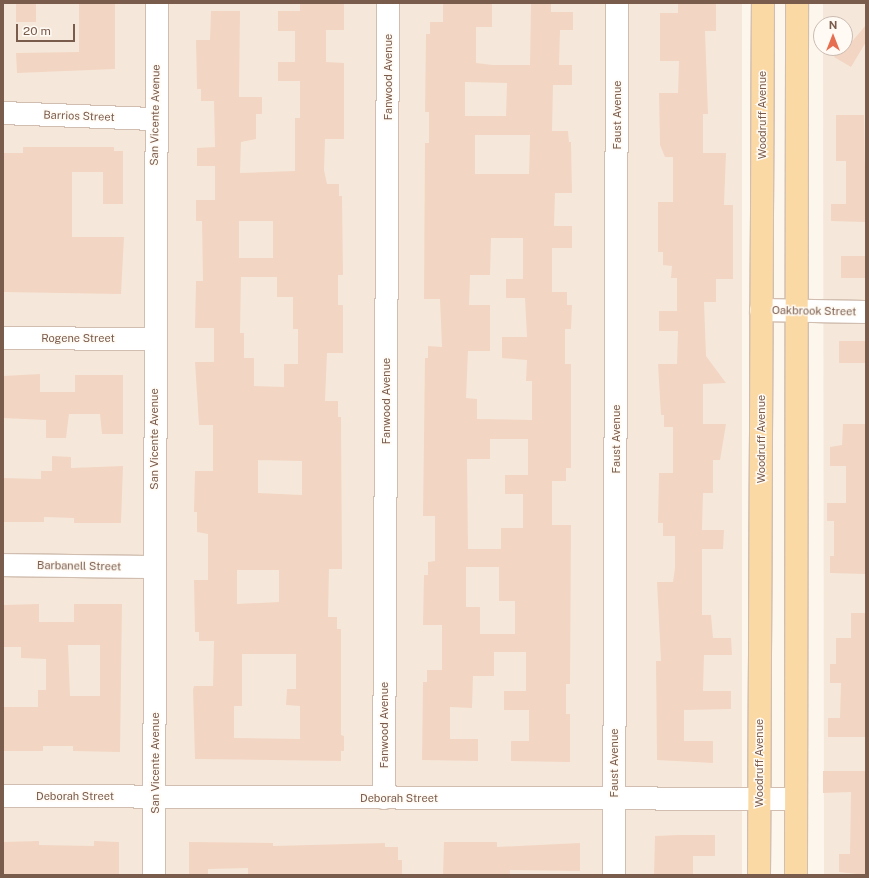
<!DOCTYPE html>
<style>
body{margin:0}
#map{position:relative;width:869px;height:878px;overflow:hidden;background:#fdf6ec;font-family:"Public Sans",sans-serif}
div>[style]{position:absolute}
[style*='--x']{left:calc(var(--x)*1px);top:calc(var(--y)*1px);width:calc(var(--w)*1px);rotate:calc(var(--a)*1deg)}
.residential>*{inset:0;background:#f5e8da;transform-origin:0 0}
.building>*{inset:0;background:#f3d5c3;transform-origin:0 0}
.roads{filter:drop-shadow(1px 0 #d1beb0) drop-shadow(-1px 0 #d1beb0) drop-shadow(0 1px #d1beb0) drop-shadow(0 -1px #d1beb0)}
.minor>*{height:22px;margin:-11px;padding:0 11px;transform-origin:11px;border-radius:11px;background:#fff}
.major>*{height:22px;margin:-11px;padding:0 11px;transform-origin:11px;border-radius:11px;background:#fbd9a5}
span{translate:-50% -50%;white-space:nowrap;text-align:center;line-height:1.15;-webkit-text-stroke:3px #fffaf3;paint-order:stroke}
.street-label{font-size:11px;color:#7a5c4d}
.frame{position:absolute;inset:0;border:4px solid #7a5c4d;pointer-events:none}
.north{position:absolute;left:813px;top:16px;width:40px;height:40px;box-sizing:border-box;background:#fffaf3;border:1px solid #cabbb1;border-radius:50%;rotate:0deg;font-size:11px;font-weight:700;line-height:16px;text-align:center;color:#7a5c4d}
.north::after{content:'';display:block;margin:auto;width:14px;height:18px;background:#e76f51;clip-path:polygon(50% 0,100% 100%,50% 72%,0 100%)}
.scale{position:absolute;left:16px;top:24px;width:59px;height:18px;box-sizing:border-box;border:2px solid #7a5c4d;border-top:0;padding-left:5px;font-size:12px;line-height:14px;white-space:nowrap;color:#7a5c4d;-webkit-text-stroke:3px #fffaf3;paint-order:stroke}
</style>
<div id="map">
<div class="residential">
<i style="left:3px;top:3px;width:739px;height:872px"></i>
<i style="clip-path:polygon(823px 3px,866px 3px,866px 875px,824px 875px,823px 48px,845px 48px,845px 24px,823px 24px)"></i>
</div>
<div class="building">
<i style="clip-path:polygon(79px 3px,115px 3px,115px 69px,17px 73px,16px 53px,79px 52px)"></i>
<i style="clip-path:polygon(evenodd,300px 3px,344px 3px,344px 30px,326px 30px,326px 62px,344px 63px,344px 139px,325px 139px,324px 170px,327px 184px,339px 184px,339px 196px,342px 196px,343px 275px,338px 275px,338px 305px,343px 305px,343px 353px,327px 353px,325px 401px,338px 401px,338px 417px,341px 417px,342px 569px,329px 569px,328px 617px,337px 617px,337px 629px,341px 629px,341px 735px,344px 736px,344px 751px,341px 751px,341px 761px,195px 759px,193px 690px,194px 686px,213px 686px,214px 641px,199px 641px,199px 632px,195px 632px,194px 580px,208px 580px,208px 534px,197px 532px,197px 512px,194px 512px,195px 471px,213px 471px,213px 425px,199px 425px,195px 362px,214px 362px,214px 328px,195px 328px,196px 281px,203px 281px,202px 221px,196px 221px,196px 200px,215px 200px,215px 166px,197px 166px,197px 148px,215px 147px,214px 101px,201px 101px,201px 89px,197px 89px,196px 40px,210px 40px,211px 11px,240px 11px,239px 97px,262px 97px,262px 114px,256px 114px,256px 139px,241px 142px,240px 173px,295px 171px,295px 118px,300px 118px,300px 81px,278px 81px,278px 62px,295px 62px,295px 31px,278px 31px,278px 11px,300px 11px,300px 3px,239px 221px,273px 221px,273px 258px,239px 258px,239px 221px,300px 3px,241px 277px,277px 277px,277px 297px,293px 297px,293px 329px,298px 329px,298px 364px,284px 364px,284px 387px,254px 386px,254px 358px,244px 358px,244px 333px,240px 333px,241px 277px,300px 3px,258px 460px,302px 461px,302px 495px,258px 493px,258px 460px,300px 3px,237px 570px,279px 570px,279px 602px,237px 604px,237px 570px,300px 3px,242px 654px,296px 654px,296px 689px,287px 689px,286px 705px,300px 706px,300px 739px,234px 738px,234px 706px,242px 706px,242px 654px)"></i>
<i style="clip-path:polygon(evenodd,443px 3px,492px 3px,492px 27px,476px 27px,476px 63px,493px 65px,530px 65px,531px 3px,551px 3px,551px 12px,573px 12px,573px 30px,560px 30px,559px 65px,572px 65px,572px 85px,553px 85px,552px 131px,568px 131px,569px 142px,571px 142px,572px 193px,555px 193px,554px 226px,572px 226px,572px 248px,552px 248px,552px 292px,567px 292px,567px 305px,572px 305px,571px 329px,565px 329px,565px 364px,571px 364px,571px 468px,566px 468px,566px 481px,552px 481px,552px 525px,571px 525px,570px 684px,566px 684px,566px 714px,570px 714px,570px 762px,511px 761px,511px 741px,529px 741px,529px 710px,504px 710px,504px 691px,526px 691px,526px 652px,494px 652px,494px 676px,473px 676px,472px 708px,450px 707px,450px 739px,478px 739px,478px 761px,422px 760px,423px 682px,427px 682px,427px 670px,442px 670px,442px 625px,423px 625px,424px 575px,428px 575px,428px 562px,435px 561px,435px 516px,423px 516px,425px 358px,428px 358px,428px 346px,442px 347px,440px 299px,424px 299px,425px 143px,429px 143px,429px 112px,425px 112px,426px 34px,430px 34px,430px 22px,443px 22px,443px 3px,465px 82px,507px 83px,506px 116px,465px 116px,465px 82px,443px 3px,475px 135px,530px 135px,529px 174px,475px 174px,475px 135px,443px 3px,491px 238px,523px 238px,523px 279px,506px 279px,506px 298px,525px 298px,527px 337px,502px 337px,502px 358px,527px 360px,526px 381px,532px 381px,532px 420px,477px 419px,477px 399px,466px 398px,468px 351px,490px 351px,490px 305px,469px 305px,470px 275px,490px 275px,491px 238px,443px 3px,490px 439px,528px 439px,528px 475px,505px 475px,505px 494px,523px 494px,523px 528px,501px 528px,501px 549px,468px 549px,467px 459px,490px 459px,490px 439px,443px 3px,466px 567px,499px 567px,499px 601px,515px 601px,515px 634px,480px 634px,480px 607px,466px 607px,466px 567px)"></i>
<i style="clip-path:polygon(678px 3px,716px 3px,716px 31px,705px 31px,708px 114px,703px 114px,703px 153px,726px 153px,724px 205px,733px 205px,733px 279px,716px 279px,716px 302px,704px 302px,706px 356px,726px 383px,703px 384px,703px 424px,726px 424px,720px 460px,713px 460px,713px 493px,703px 493px,702px 530px,724px 530px,723px 549px,702px 549px,702px 615px,711px 615px,713px 638px,731px 638px,732px 655px,704px 655px,703px 691px,731px 691px,731px 709px,684px 710px,684px 741px,713px 741px,713px 763px,657px 760px,656px 661px,661px 661px,657px 582px,673px 582px,675px 568px,675px 536px,663px 536px,663px 523px,658px 523px,659px 473px,673px 473px,673px 427px,664px 427px,664px 415px,661px 415px,658px 364px,677px 364px,678px 331px,659px 331px,659px 311px,677px 311px,677px 278px,671px 278px,672px 266px,663px 265px,663px 252px,658px 252px,658px 202px,673px 202px,673px 157px,665px 157px,660px 145px,659px 93px,678px 93px,679px 61px,660px 61px,660px 13px,678px 13px)"></i>
<i style="left:16px;top:4px;width:20px;height:18px"></i>
<i style="clip-path:polygon(866px 25px,866px 42px,851px 67px,834px 57px,839px 48px,845px 48px,845px 43px,849px 45px)"></i>
<i style="clip-path:polygon(836px 115px,864px 115px,866px 222px,831px 221px,831px 204px,846px 204px,846px 161px,836px 161px)"></i>
<i style="clip-path:polygon(23px 147px,114px 147px,114px 151px,123px 151px,123px 204px,103px 204px,103px 172px,72px 172px,72px 237px,124px 237px,121px 294px,3px 292px,3px 153px,23px 153px)"></i>
<i style="left:841px;top:256px;width:25px;height:22px"></i>
<i style="left:839px;top:341px;width:27px;height:22px"></i>
<i style="clip-path:polygon(40px 374px,40px 392px,75px 392px,75px 375px,123px 375px,123px 434px,102px 434px,100px 414px,69px 414px,66px 438px,46px 438px,46px 420px,3px 418px,3px 376px)"></i>
<i style="clip-path:polygon(843px 424px,866px 424px,866px 574px,830px 573px,830px 556px,834px 556px,834px 521px,827px 521px,827px 503px,846px 503px,846px 466px,830px 466px,830px 447px,842px 445px)"></i>
<i style="clip-path:polygon(52px 456px,71px 457px,71px 468px,123px 466px,121px 523px,74px 523px,74px 518px,44px 517px,44px 522px,3px 522px,3px 478px,41px 479px,41px 471px,52px 471px)"></i>
<i style="clip-path:polygon(evenodd,39px 604px,39px 622px,74px 622px,74px 604px,122px 604px,120px 752px,73px 751px,73px 746px,43px 746px,43px 751px,3px 751px,3px 707px,38px 707px,38px 690px,46px 690px,46px 659px,21px 658px,21px 647px,3px 647px,3px 605px,39px 604px,68px 645px,100px 645px,100px 696px,70px 696px,68px 645px)"></i>
<i style="clip-path:polygon(851px 613px,866px 613px,866px 737px,828px 737px,828px 718px,840px 718px,841px 683px,830px 683px,830px 664px,836px 664px,836px 638px,851px 638px)"></i>
<i style="clip-path:polygon(823px 771px,866px 771px,866px 875px,839px 872px,839px 854px,850px 854px,851px 792px,823px 793px)"></i>
<i style="clip-path:polygon(680px 835px,715px 835px,715px 856px,693px 856px,693px 875px,654px 875px,655px 836px)"></i>
<i style="clip-path:polygon(39px 841px,39px 845px,94px 846px,94px 841px,119px 842px,119px 875px,3px 875px,3px 842px)"></i>
<i style="clip-path:polygon(189px 842px,273px 843px,273px 846px,385px 843px,385px 847px,398px 847px,398px 860px,402px 860px,402px 875px,248px 875px,248px 868px,208px 869px,208px 875px,189px 875px)"></i>
<i style="clip-path:polygon(444px 842px,497px 842px,497px 847px,580px 843px,580px 871px,510px 870px,510px 875px,443px 875px)"></i>
</div>
<div class="roads">
<div class="minor">
<i style="--x:3;--y:113;--w:152;--a:2.3"></i>
<i style="--x:761;--y:310;--w:105;--a:1.1"></i>
<i style="--x:3;--y:338;--w:151;--a:0.4"></i>
<i style="--x:3;--y:565;--w:152;--a:0.8"></i>
<i style="--x:3;--y:796;--w:792;--a:0.22"></i>
<i style="--x:384;--y:798;--w:795;--a:-89.71"></i>
<i style="--x:154;--y:875;--w:872;--a:-89.8"></i>
<i style="--x:614;--y:875;--w:872;--a:-89.8"></i>
</div>
<div class="major">
<i style="--x:759;--y:875;--w:872;--a:-89.74"></i>
<i style="--x:796;--y:875;--w:872;--a:-89.93"></i>
</div>
</div>
<div class="street-label">
<span style="left:388px;top:77px;rotate:-90deg">Fanwood Avenue</span>
<span style="left:155px;top:115px;rotate:-89deg">San Vicente Avenue</span>
<span style="left:617px;top:115px;rotate:-90deg">Faust Avenue</span>
<span style="left:762px;top:115px;rotate:-90deg">Woodruff Avenue</span>
<span style="left:79px;top:116px;rotate:2deg">Barrios Street</span>
<span style="left:814px;top:311px;rotate:1deg">Oakbrook Street</span>
<span style="left:78px;top:338px">Rogene Street</span>
<span style="left:386px;top:401px;rotate:-90deg">Fanwood Avenue</span>
<span style="left:154px;top:439px;rotate:-90deg">San Vicente Avenue</span>
<span style="left:616px;top:439px;rotate:-90deg">Faust Avenue</span>
<span style="left:761px;top:439px;rotate:-90deg">Woodruff Avenue</span>
<span style="left:79px;top:566px;rotate:1deg">Barbanell Street</span>
<span style="left:384px;top:725px;rotate:-90deg">Fanwood Avenue</span>
<span style="left:155px;top:763px;rotate:-90deg">San Vicente Avenue</span>
<span style="left:614px;top:763px;rotate:-90deg">Faust Avenue</span>
<span style="left:759px;top:763px;rotate:-90deg">Woodruff Avenue</span>
<span style="left:75px;top:796px">Deborah Street</span>
<span style="left:399px;top:798px">Deborah Street</span>
</div>
<div class="frame"></div>
<div class="north">N</div>
<div class="scale">20 m</div>
</div>
